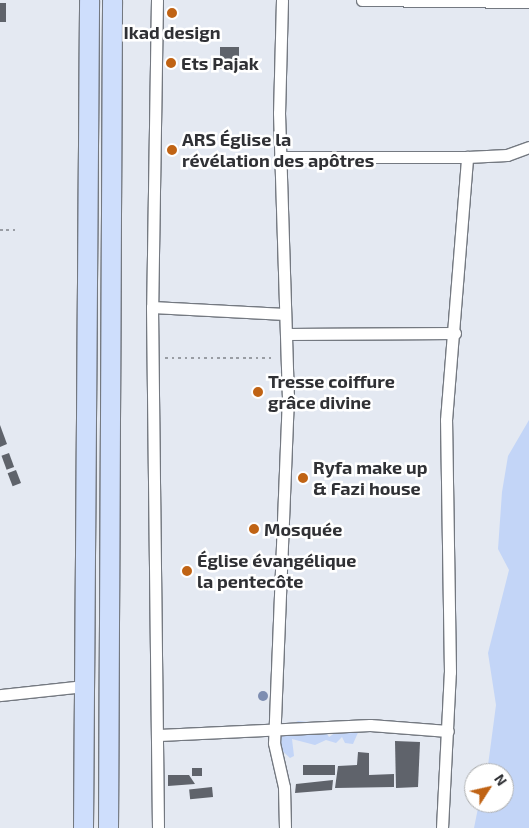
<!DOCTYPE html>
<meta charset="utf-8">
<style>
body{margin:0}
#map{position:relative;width:529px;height:828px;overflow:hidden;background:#e4e9f2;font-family:"Exo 2",sans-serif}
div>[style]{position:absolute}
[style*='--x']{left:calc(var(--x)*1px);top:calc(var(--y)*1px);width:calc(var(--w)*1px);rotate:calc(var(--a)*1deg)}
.green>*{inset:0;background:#c3d5f7}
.building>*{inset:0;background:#5f636b;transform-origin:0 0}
.path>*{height:2.5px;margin-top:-1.25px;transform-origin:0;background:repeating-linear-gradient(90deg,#999da4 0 2.5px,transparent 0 6.5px)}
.roads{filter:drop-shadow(1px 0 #747981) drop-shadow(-1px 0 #747981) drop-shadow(0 1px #747981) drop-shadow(0 -1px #747981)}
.street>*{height:11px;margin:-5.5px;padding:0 5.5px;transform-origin:5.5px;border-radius:5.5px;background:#fff}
.primary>*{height:19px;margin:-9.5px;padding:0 9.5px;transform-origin:9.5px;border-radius:9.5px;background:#cedefc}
.trees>*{width:10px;height:10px;margin:-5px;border-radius:50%;background:#7d8db1}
.dots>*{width:14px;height:14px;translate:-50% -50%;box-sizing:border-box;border:2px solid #fff;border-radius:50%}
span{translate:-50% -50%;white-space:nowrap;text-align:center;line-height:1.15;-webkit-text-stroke:5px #fff;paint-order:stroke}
.poi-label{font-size:18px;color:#303135;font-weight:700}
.left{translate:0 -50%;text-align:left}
.north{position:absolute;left:464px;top:763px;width:50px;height:50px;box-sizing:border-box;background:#fff;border:1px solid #acadae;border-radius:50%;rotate:55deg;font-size:14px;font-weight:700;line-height:20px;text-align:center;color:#303135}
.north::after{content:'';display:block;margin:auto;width:18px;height:22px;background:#c06314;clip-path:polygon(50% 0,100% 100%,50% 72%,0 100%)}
</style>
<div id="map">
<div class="green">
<i style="clip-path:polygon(529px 420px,529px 828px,474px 828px,479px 803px,504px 803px,504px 773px,487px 773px,496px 705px,488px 653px,509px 570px,498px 549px,502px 492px,508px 456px)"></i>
<i style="clip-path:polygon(298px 721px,320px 723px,329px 737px,342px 728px,360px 728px,353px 744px,345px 743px,342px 737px,336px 743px,326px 740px,315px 745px,292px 739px,294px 756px,290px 758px,276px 745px,275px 732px)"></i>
</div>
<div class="building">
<i style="left:0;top:3px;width:6px;height:19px"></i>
<i style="left:220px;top:47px;width:19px;height:22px"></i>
<i style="clip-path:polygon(0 425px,7px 444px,0 447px)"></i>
<i style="left:9px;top:453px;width:15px;height:8px;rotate:70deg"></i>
<i style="left:16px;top:470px;width:14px;height:9px;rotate:69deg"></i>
<i style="clip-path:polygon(395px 741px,420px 742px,418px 787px,396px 788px)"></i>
<i style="clip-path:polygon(358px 752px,369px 753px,369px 775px,394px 774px,394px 787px,335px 788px,338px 766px,357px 765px)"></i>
<i style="left:335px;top:765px;width:10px;height:32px;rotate:90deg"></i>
<i style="left:192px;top:768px;width:10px;height:8px"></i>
<i style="clip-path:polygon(168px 775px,189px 775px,195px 784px,168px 786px)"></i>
<i style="clip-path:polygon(333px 780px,332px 790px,295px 793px,296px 784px)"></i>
<i style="left:212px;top:787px;width:10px;height:23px;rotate:84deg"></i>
</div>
<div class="path">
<i style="--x:0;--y:230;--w:18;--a:0"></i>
<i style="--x:165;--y:358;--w:110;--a:0"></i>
</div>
<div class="roads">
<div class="street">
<i style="--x:157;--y:0;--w:307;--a:90.9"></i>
<i style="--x:152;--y:307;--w:521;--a:89.34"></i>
<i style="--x:282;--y:0;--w:113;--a:91.5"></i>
<i style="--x:279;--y:113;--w:283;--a:88.2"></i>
<i style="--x:288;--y:396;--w:347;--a:92.3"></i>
<i style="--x:274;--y:743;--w:45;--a:77.2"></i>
<i style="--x:284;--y:787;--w:41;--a:88.6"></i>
<i style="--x:362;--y:0;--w:167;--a:0.7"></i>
<i style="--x:280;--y:157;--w:187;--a:0"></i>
<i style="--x:152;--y:307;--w:133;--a:3"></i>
<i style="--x:286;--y:334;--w:169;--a:-0.3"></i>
<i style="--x:0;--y:695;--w:84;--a:-6.1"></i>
<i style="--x:159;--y:735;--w:211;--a:-2.7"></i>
<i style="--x:370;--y:725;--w:78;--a:4.4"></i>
<i style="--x:442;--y:828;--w:156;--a:-87.1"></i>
<i style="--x:450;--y:672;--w:252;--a:-90.9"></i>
<i style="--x:446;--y:420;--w:264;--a:-85.4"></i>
<i style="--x:467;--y:157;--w:40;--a:-2.9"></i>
<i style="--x:507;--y:155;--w:23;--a:-20"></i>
</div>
<div class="primary">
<i style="--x:83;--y:828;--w:828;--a:-89.58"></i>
<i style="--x:108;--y:828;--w:828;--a:-89.72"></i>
</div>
</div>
<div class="trees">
<i style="left:263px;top:696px"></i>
</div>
<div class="dots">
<i style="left:172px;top:13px;background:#c06314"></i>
<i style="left:171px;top:63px;background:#c06314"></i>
<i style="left:172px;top:150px;background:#c06314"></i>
<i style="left:258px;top:392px;background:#c06314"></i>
<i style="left:303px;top:478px;background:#c06314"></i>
<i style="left:254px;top:529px;background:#c06314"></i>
<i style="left:187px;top:571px;background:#c06314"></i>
</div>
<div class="poi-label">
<span style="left:172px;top:32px">Ikad design</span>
<span class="left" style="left:181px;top:63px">Ets Pajak</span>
<span class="left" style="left:182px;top:150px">ARS Église la<br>révélation des apôtres</span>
<span class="left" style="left:268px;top:392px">Tresse coiffure<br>grâce divine</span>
<span class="left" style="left:313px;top:478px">Ryfa make up<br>&amp; Fazi house</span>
<span class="left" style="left:264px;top:529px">Mosquée</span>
<span class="left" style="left:197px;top:571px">Église évangélique<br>la pentecôte</span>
</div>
<div class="north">N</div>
</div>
